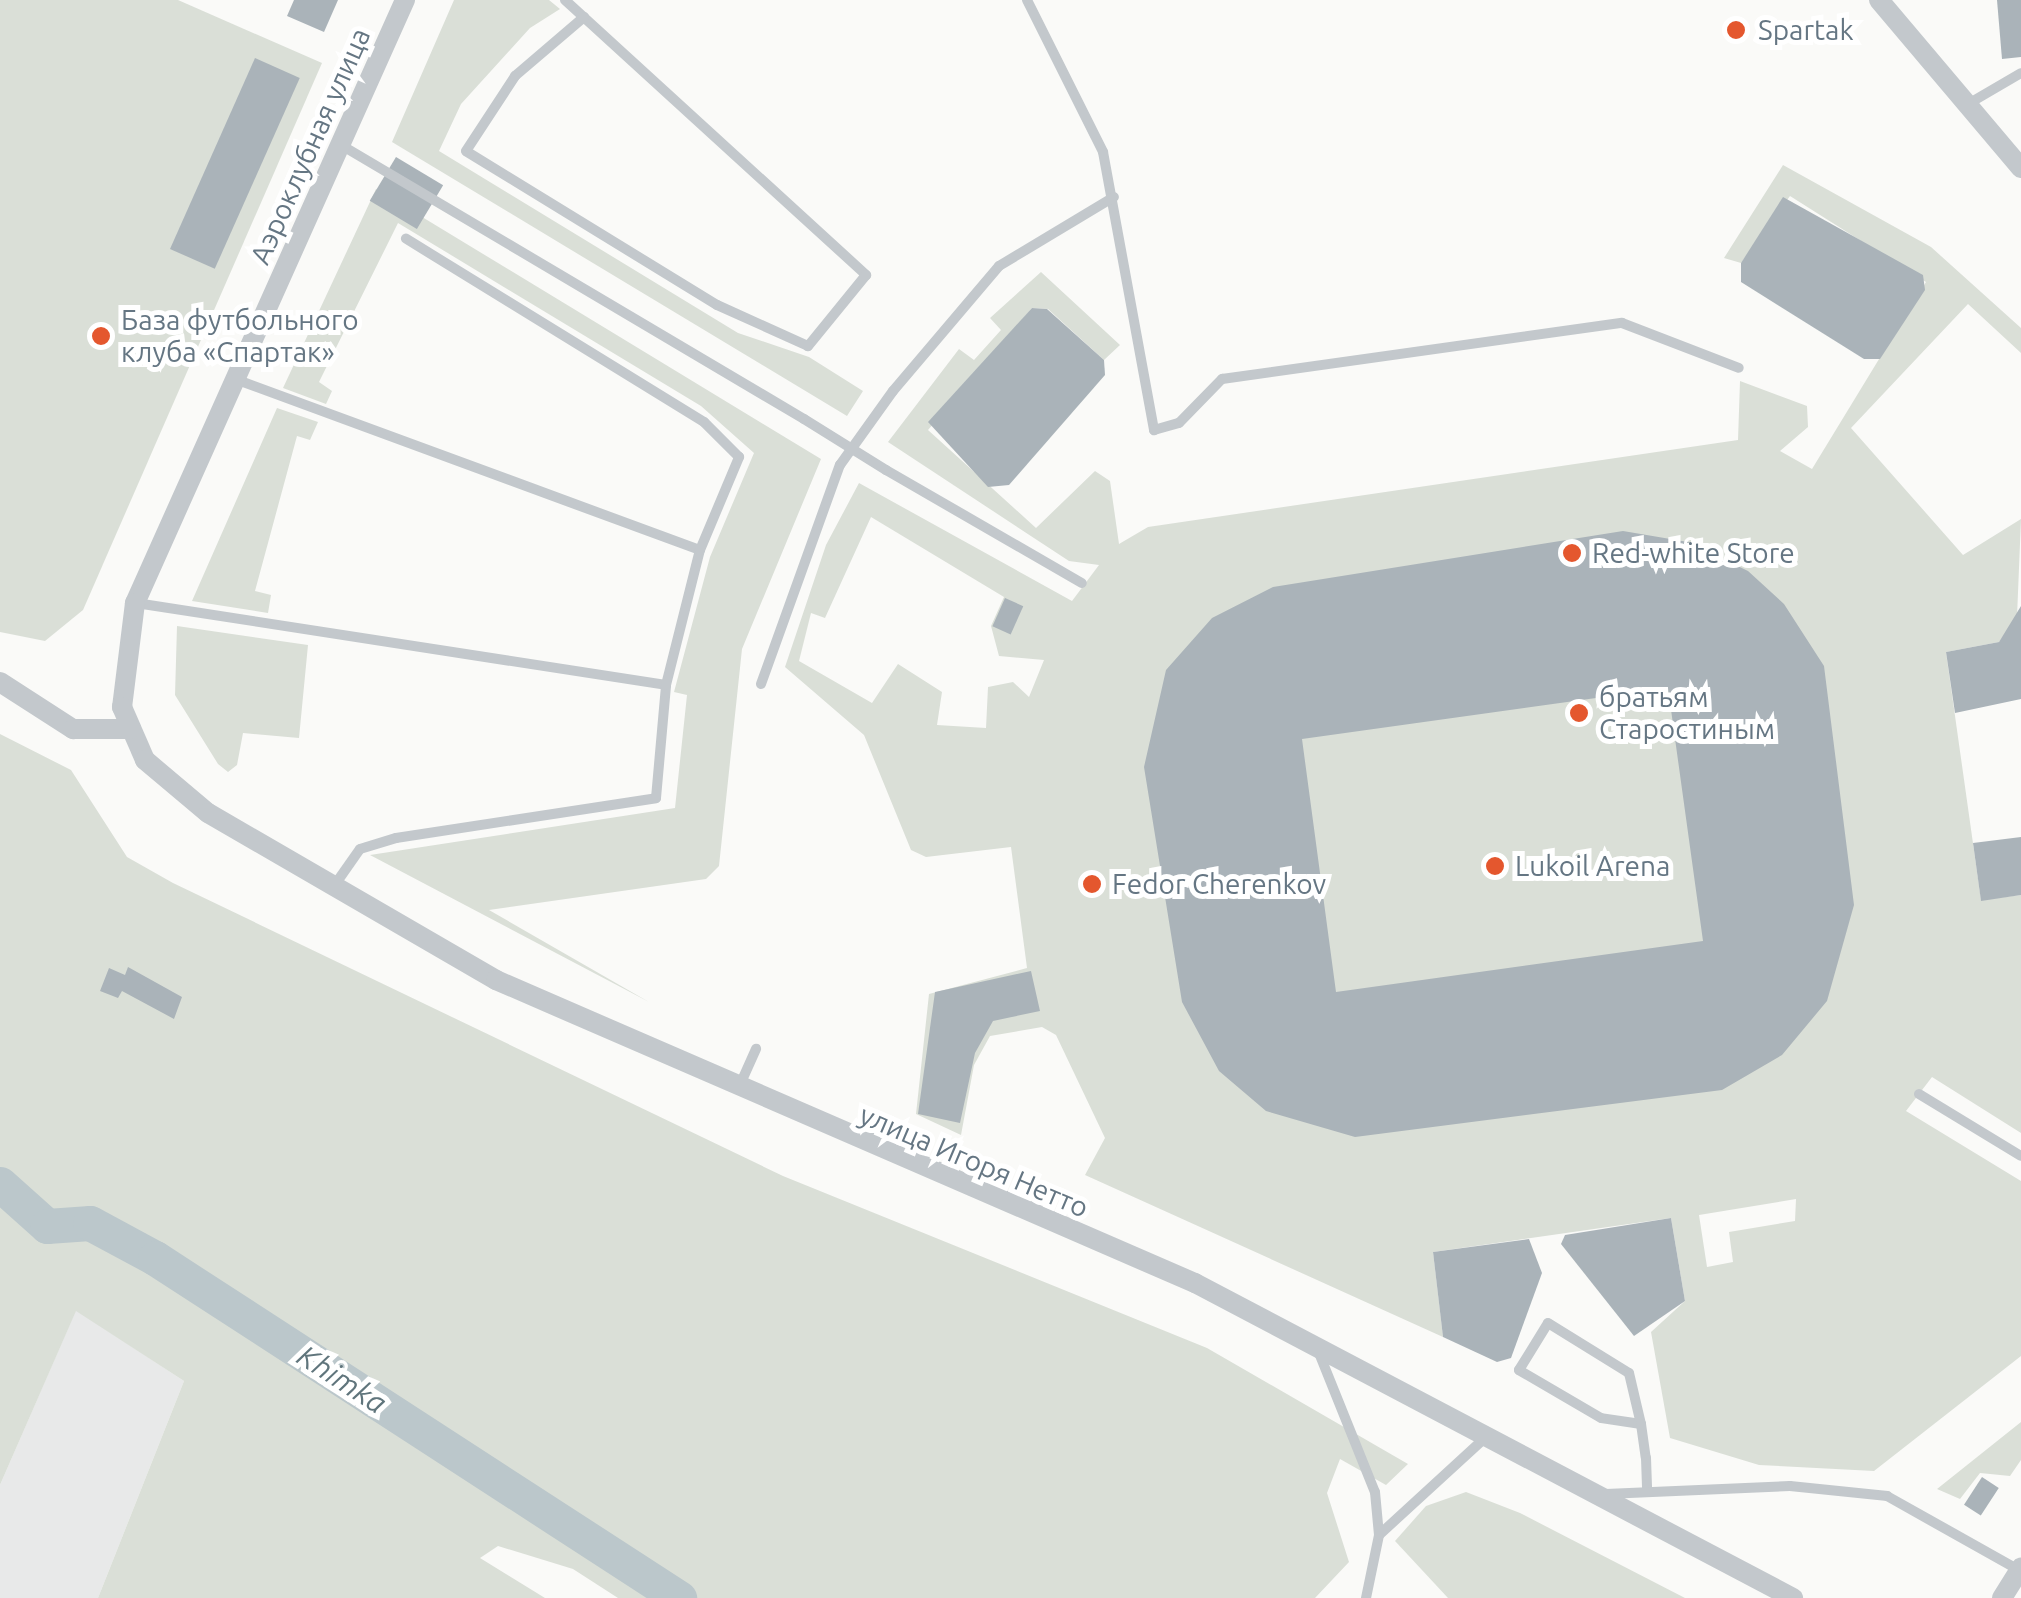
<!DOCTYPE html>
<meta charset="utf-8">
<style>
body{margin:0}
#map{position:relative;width:2021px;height:1598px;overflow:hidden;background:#fafaf8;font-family:Ubuntu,sans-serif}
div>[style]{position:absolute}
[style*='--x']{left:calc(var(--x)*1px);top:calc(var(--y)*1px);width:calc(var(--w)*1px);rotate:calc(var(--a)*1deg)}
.built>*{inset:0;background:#e8e9e9}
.green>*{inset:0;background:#dadfd7}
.river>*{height:35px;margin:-17.5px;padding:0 17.5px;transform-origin:17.5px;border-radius:17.5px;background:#bbc7cb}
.building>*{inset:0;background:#aab3b9;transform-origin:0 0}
.service>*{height:10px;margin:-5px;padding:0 5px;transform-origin:5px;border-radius:5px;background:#c3c8cc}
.minor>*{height:20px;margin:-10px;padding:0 10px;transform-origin:10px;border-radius:10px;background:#c3c8cc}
.service-bridge>*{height:10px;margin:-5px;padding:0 5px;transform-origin:5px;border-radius:5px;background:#c3c8cc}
.dots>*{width:28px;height:28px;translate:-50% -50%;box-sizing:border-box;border:5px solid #fff;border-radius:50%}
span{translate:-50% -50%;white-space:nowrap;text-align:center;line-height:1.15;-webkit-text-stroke:10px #fff;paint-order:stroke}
.poi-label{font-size:28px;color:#657683}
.left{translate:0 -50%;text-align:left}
.street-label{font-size:28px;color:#657683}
.water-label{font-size:30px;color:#60757c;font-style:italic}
</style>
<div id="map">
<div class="built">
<i style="clip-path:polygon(76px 1310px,184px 1381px,98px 1598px,0 1598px,0 1485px)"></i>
</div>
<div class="green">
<i style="clip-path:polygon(0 0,178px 0,322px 63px,83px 610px,45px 641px,0 632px)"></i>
<i style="clip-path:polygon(454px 0,549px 0,560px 9px,530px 28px,461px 104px,439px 151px,738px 333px,809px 357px,863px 391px,847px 416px,392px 142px)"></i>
<i style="clip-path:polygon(evenodd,1783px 165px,1931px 247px,2021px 328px,2021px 353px,1968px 304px,1851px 428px,1963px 555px,2021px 519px,2017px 617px,1999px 642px,1946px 652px,1981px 900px,2021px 895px,2021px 1133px,1932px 1077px,1906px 1111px,2021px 1181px,2021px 1356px,1874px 1471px,1759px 1465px,1670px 1438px,1651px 1332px,1685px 1301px,1671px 1218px,1433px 1252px,1443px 1337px,1085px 1175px,1105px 1138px,1056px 1035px,1042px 1027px,990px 1036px,974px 1065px,961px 1135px,916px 1114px,929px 994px,1027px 968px,1011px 847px,926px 857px,911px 850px,864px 735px,785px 667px,826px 545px,859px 483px,1072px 601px,1099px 565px,1069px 561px,888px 442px,959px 349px,974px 360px,1001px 330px,990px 318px,1041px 272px,1120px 345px,1104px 360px,1048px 309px,1032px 308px,928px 430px,1036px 528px,1095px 471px,1110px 481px,1119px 544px,1148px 527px,1738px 440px,1740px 381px,1807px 406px,1808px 427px,1780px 451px,1812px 469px,1926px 282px,1790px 196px,1741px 263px,1724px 258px,1783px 165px,871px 517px,1004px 597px,991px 626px,999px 656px,1044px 660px,1029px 697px,1013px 682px,988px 687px,986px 728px,937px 725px,942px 692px,898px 664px,872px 703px,799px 661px,811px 613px,825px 618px,871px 517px,1783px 165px,1796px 1199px,1795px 1221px,1729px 1232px,1733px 1262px,1707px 1267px,1699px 1215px,1796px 1199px)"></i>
<i style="clip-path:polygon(376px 189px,821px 459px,742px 649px,719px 866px,706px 879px,489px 910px,649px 1002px,370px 855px,675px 808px,687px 695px,674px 692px,710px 557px,754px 453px,701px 406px,398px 223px,319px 382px,332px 391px,326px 404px,283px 388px)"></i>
<i style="clip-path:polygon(277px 408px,318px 422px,310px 440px,297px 436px,255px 591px,271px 595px,268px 613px,192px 601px)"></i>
<i style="clip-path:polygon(177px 626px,308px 645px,299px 738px,243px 733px,237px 765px,228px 772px,218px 764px,175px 695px)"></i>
<i style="clip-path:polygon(0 734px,71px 770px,127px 857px,173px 883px,783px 1176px,1207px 1348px,1408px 1464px,1386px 1485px,1340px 1459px,1327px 1493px,1349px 1562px,1315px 1598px,618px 1598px,573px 1569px,498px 1546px,480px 1558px,545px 1598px,98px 1598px,184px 1381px,76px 1311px,0 1485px)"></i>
<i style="clip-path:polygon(2021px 1422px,2021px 1460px,2010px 1476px,1980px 1473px,1960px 1499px,1937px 1489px)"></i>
<i style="clip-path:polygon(1466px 1492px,1520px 1513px,1685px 1598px,1448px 1598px,1395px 1541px,1426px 1506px)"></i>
</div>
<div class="river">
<i style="--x:0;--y:1184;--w:63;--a:41.8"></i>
<i style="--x:47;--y:1226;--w:43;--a:-4"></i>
<i style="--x:90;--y:1223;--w:74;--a:28.3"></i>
<i style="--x:155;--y:1258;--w:625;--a:32.98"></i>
</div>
<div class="building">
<i style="clip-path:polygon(294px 0,338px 0,324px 32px,287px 16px)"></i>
<i style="clip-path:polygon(1997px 0,2021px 0,2021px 57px,2002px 59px)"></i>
<i style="left:255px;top:58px;width:49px;height:209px;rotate:24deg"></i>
<i style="left:396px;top:157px;width:55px;height:51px;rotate:31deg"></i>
<i style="clip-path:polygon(1783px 197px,1923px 275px,1925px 290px,1880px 359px,1864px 359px,1741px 282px,1741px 263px)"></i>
<i style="clip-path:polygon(1032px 308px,1047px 309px,1104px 360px,1105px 375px,1009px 485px,988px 487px,928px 422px)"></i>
<i style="clip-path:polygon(evenodd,1623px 531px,1688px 542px,1748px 571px,1784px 604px,1824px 666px,1854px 905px,1827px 1001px,1782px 1055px,1722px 1090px,1355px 1137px,1266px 1111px,1219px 1071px,1182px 1002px,1144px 767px,1166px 670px,1212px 618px,1273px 587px,1623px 531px,1668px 688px,1703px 941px,1336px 992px,1302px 739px,1668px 688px)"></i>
<i style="left:1005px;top:598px;width:20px;height:31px;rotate:24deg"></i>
<i style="clip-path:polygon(2021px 606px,2021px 699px,1955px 713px,1946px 652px,1999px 642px)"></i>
<i style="clip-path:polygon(2021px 837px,2021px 895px,1981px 901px,1973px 843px)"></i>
<i style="clip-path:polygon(128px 967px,182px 997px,174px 1019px,122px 991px,118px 998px,100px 991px,109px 968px,125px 975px)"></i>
<i style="clip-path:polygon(1031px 971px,1040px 1011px,993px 1021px,975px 1053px,960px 1123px,918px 1114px,935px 992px)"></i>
<i style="clip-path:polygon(1671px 1218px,1685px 1301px,1634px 1336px,1561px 1244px,1565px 1235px)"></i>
<i style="clip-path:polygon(1529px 1239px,1542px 1273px,1511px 1358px,1497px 1362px,1443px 1337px,1433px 1252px)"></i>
<i style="left:1982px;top:1477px;width:20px;height:33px;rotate:33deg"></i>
</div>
<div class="service">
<i style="--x:565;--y:0;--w:408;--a:42.4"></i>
<i style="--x:866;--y:275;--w:92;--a:129.2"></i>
<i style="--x:808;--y:346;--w:100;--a:-155.7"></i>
<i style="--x:717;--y:305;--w:294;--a:-148.5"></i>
<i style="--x:466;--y:151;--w:90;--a:-56.8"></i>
<i style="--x:515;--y:76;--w:91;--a:-40.5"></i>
<i style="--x:1027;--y:0;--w:170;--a:63.4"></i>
<i style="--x:1103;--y:152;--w:283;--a:79.6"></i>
<i style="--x:1154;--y:430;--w:26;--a:-16"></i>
<i style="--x:1179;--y:423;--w:62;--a:-45.7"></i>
<i style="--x:1222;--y:379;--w:404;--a:-8"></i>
<i style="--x:1622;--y:323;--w:125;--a:21"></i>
<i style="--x:1968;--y:104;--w:61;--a:-30.3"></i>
<i style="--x:341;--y:145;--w:538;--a:30.62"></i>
<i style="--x:235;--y:379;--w:495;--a:20.2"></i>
<i style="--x:886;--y:470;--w:226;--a:30"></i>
<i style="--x:136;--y:603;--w:536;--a:8.79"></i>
<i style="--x:761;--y:684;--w:233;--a:-70.2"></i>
<i style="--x:840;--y:465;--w:91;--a:-54.4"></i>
<i style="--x:893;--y:391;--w:164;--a:-49.7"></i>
<i style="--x:999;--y:266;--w:134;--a:-31"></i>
<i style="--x:334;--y:886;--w:45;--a:-54.9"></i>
<i style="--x:360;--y:849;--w:38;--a:-17"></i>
<i style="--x:396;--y:838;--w:263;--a:-8.7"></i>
<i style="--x:656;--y:798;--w:113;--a:-84.9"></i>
<i style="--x:666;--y:685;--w:139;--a:-75.9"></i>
<i style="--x:700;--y:550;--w:101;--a:-67.2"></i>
<i style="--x:739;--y:457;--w:49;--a:-135"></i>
<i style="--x:704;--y:422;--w:350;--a:-148.4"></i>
<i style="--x:739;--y:1087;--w:42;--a:-65.9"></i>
<i style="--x:1919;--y:1094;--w:119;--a:31.3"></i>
<i style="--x:1319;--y:1353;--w:150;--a:68.1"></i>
<i style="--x:1375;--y:1492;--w:43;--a:84.7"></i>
<i style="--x:1641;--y:1424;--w:40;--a:-171.5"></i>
<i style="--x:1601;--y:1418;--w:95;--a:-149.7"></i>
<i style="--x:1519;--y:1370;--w:55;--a:-58.3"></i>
<i style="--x:1548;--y:1323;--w:95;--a:31.7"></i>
<i style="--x:1629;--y:1373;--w:52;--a:76.8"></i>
<i style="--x:1641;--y:1424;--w:34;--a:82"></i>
<i style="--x:1646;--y:1458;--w:31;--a:88"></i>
<i style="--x:1606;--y:1494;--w:184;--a:-2.5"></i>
<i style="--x:1790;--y:1486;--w:98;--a:5.9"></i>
<i style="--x:1887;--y:1496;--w:151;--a:29.3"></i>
<i style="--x:1366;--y:1598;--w:64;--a:-78.3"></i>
<i style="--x:1379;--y:1535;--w:145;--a:-42.5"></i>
</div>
<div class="minor">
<i style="--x:405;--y:0;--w:661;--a:114.12"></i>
<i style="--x:135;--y:603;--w:105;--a:97.1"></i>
<i style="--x:122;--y:707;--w:58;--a:66.5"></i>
<i style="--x:145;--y:760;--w:82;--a:40.1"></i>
<i style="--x:208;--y:813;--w:333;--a:30.1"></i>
<i style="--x:496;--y:980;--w:762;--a:23.44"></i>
<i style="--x:1195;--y:1283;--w:676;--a:27.78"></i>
<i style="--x:1879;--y:0;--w:220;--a:49.8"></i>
<i style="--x:0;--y:682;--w:87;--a:32.8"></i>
<i style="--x:73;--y:729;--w:58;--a:0"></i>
<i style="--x:2002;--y:1598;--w:36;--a:-58"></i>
</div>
<div class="service-bridge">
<i style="--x:804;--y:419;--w:97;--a:31.9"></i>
</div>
<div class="dots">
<i style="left:1736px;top:30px;background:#e4572e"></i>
<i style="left:101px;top:336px;background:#e4572e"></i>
<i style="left:1572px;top:553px;background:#e4572e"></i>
<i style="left:1579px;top:713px;background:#e4572e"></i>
<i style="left:1495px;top:866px;background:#e4572e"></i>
<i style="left:1092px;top:884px;background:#e4572e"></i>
</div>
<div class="poi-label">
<span class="left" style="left:1758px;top:30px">Spartak</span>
<span class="left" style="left:121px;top:336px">База футбольного<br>клуба «Спартак»</span>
<span class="left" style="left:1592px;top:553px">Red-white Store</span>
<span class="left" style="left:1599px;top:713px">братьям<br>Старостиным</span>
<span class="left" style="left:1515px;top:866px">Lukoil Arena</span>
<span class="left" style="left:1112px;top:884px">Fedor Cherenkov</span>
</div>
<div class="street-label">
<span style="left:310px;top:146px;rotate:-66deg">Аэроклубная улица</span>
<span style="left:974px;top:1161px;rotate:23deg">улица Игоря Нетто</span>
</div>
<div class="water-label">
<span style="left:342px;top:1379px;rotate:33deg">Khimka</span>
</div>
</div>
